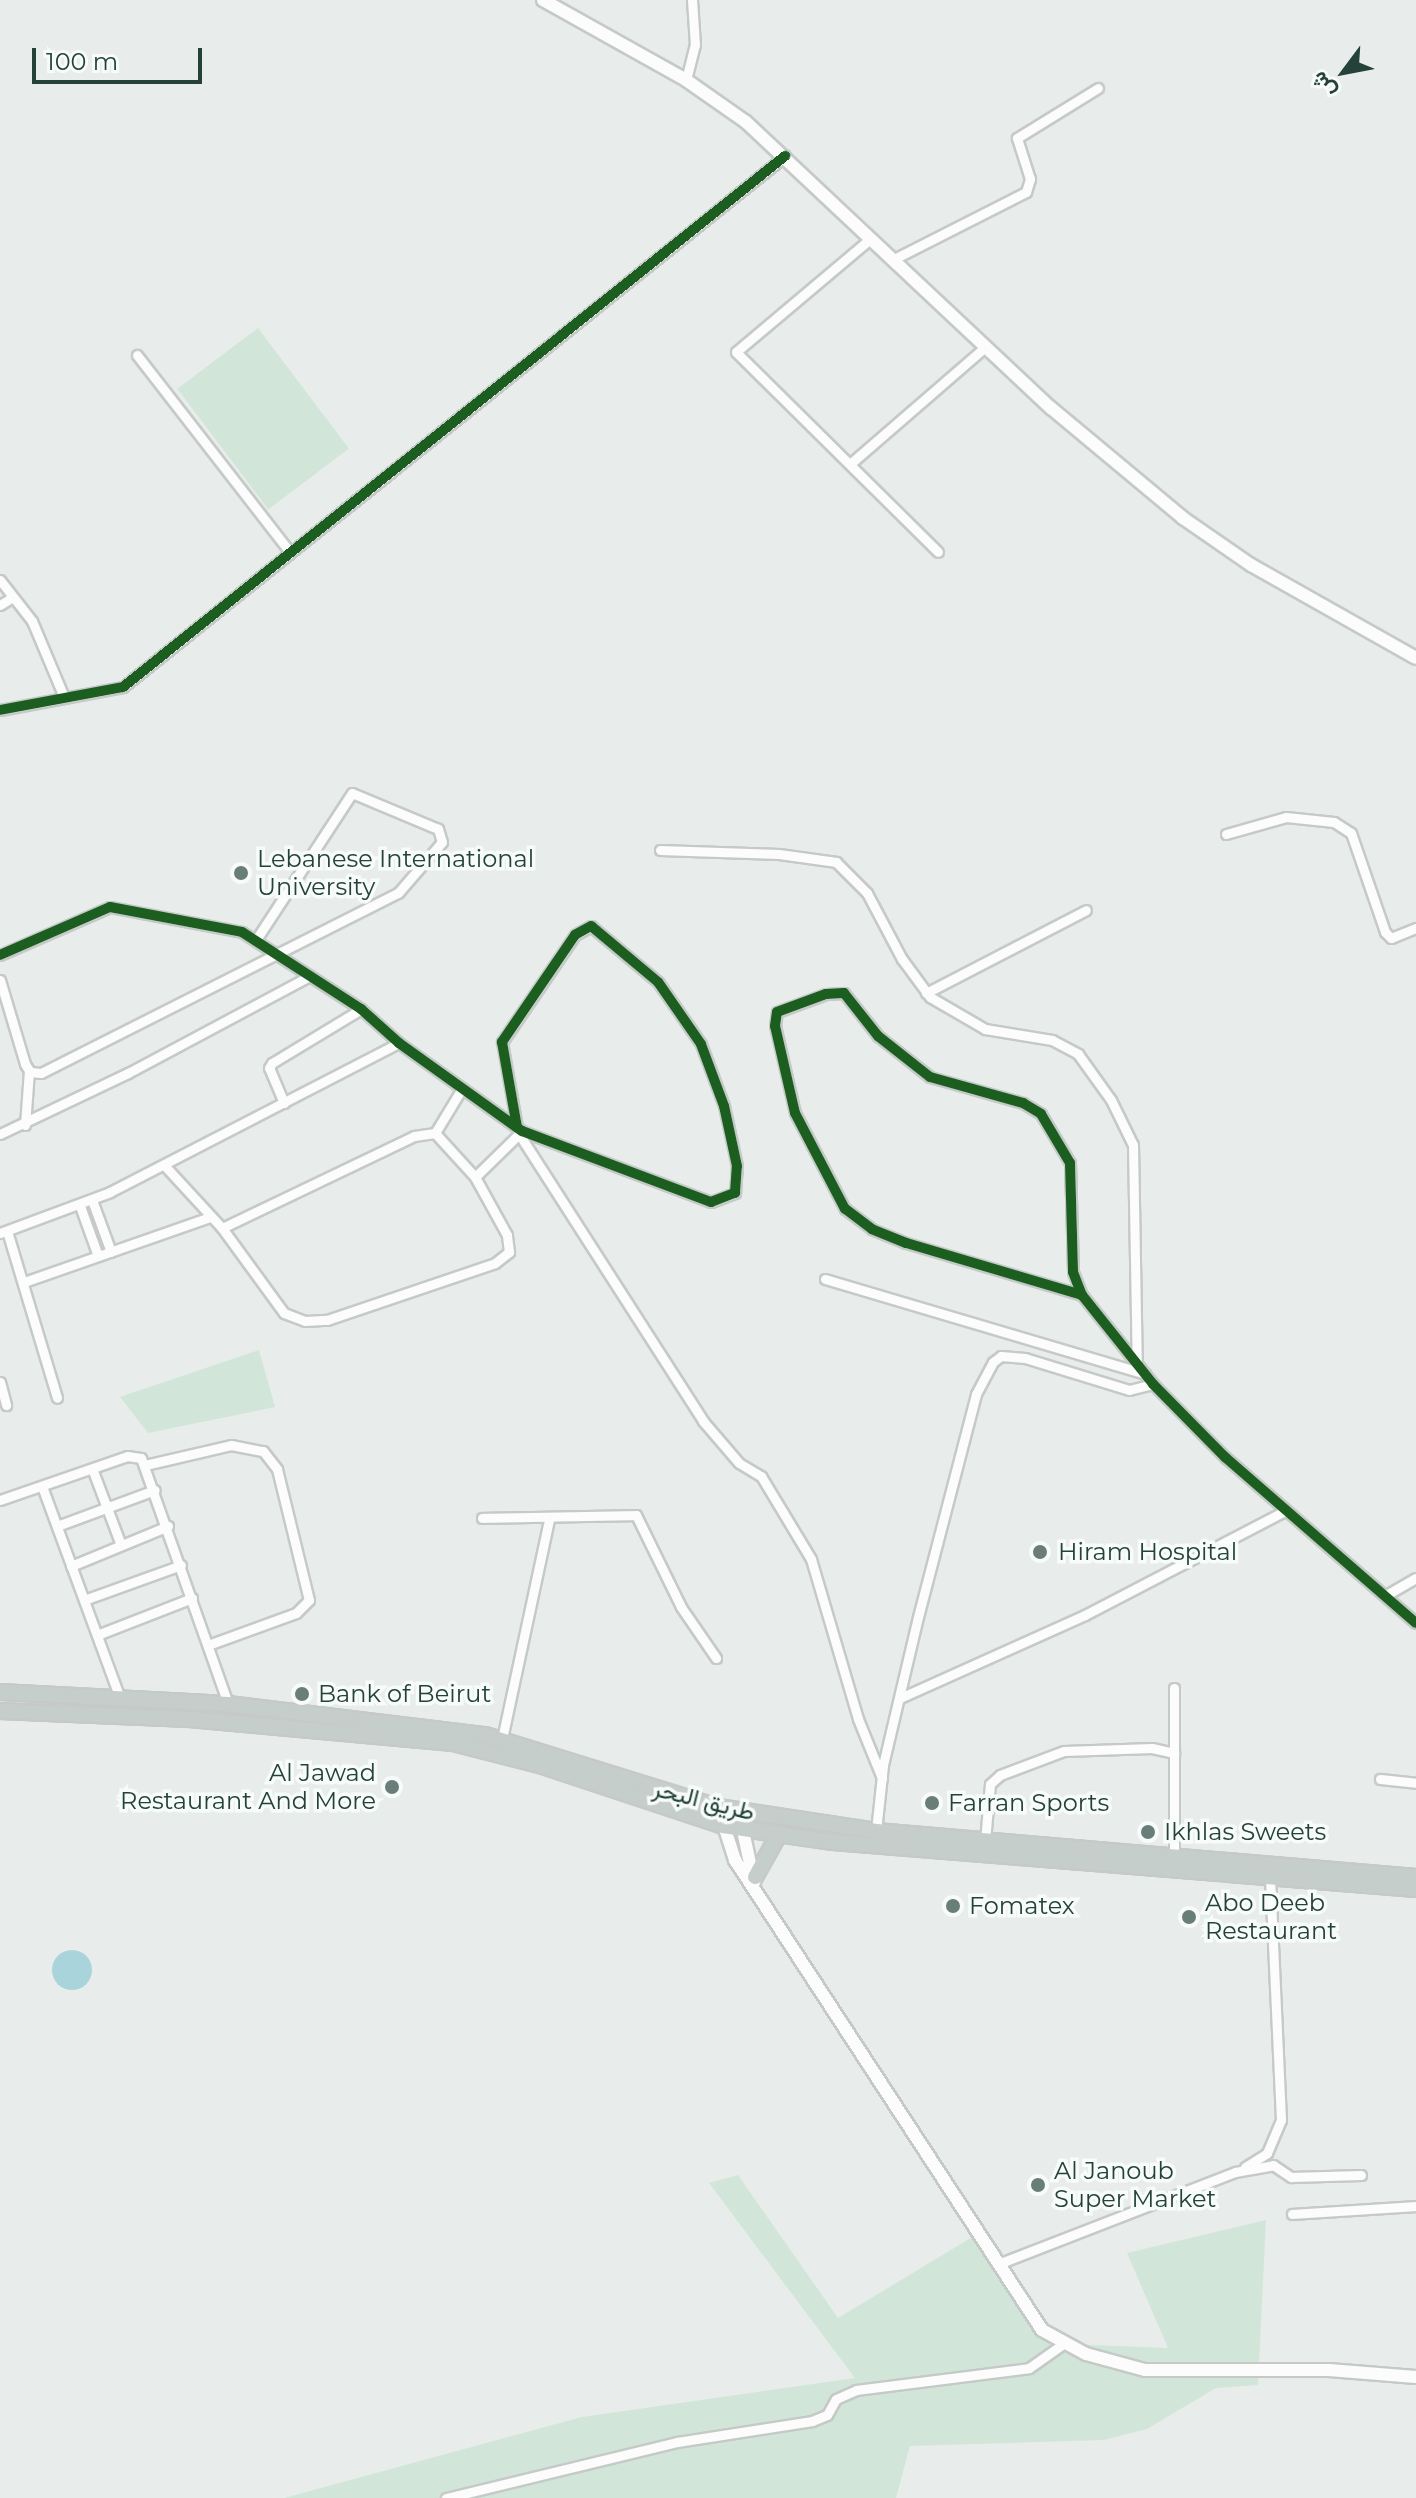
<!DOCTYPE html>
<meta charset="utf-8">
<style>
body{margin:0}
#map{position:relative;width:1416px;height:2498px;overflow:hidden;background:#e8edeb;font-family:Montserrat,Vazirmatn,sans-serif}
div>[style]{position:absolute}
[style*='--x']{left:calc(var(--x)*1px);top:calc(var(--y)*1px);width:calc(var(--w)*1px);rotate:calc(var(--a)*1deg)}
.green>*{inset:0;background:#d1e6d8;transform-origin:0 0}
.water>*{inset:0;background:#a9d4db}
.round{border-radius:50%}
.roads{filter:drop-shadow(2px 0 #c5cac8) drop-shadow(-2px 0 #c5cac8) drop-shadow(0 2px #c5cac8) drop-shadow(0 -2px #c5cac8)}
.minor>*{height:9px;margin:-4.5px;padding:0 4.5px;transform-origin:4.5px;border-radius:4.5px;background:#fcfcfc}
.secondary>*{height:12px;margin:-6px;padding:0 6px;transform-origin:6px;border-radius:6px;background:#fcfcfc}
.trunk>*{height:14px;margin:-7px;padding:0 7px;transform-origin:7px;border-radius:7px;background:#c6cecc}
.cycleway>*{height:10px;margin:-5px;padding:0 5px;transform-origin:5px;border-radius:5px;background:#1b5e20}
.dots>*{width:22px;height:22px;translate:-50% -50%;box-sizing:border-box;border:4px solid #f7fbf9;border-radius:50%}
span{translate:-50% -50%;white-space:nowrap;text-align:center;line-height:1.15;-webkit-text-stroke:7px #f7fbf9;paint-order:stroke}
.poi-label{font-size:24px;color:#24423a}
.left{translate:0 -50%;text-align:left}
.right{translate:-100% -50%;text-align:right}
.street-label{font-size:24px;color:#24423a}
.north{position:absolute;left:1304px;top:32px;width:80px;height:80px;-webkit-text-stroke:6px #f7fbf9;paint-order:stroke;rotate:238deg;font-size:22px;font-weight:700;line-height:32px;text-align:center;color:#24423a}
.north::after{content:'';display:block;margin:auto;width:28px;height:36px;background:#24423a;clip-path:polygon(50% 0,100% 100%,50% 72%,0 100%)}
.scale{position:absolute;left:32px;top:48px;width:170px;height:36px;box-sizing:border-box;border:4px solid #24423a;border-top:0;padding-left:10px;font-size:24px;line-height:28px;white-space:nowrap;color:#24423a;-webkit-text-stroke:6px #f7fbf9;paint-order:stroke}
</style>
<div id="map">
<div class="green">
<i style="left:258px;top:328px;width:151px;height:101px;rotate:53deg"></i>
<i style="clip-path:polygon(259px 1350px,275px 1407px,148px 1433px,120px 1397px)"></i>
<i style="clip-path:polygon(738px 2175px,838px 2318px,979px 2233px,1013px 2290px,1063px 2344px,1168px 2348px,1127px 2253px,1266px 2220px,1258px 2385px,1216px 2388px,1147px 2429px,1104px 2440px,910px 2446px,896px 2498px,284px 2498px,582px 2417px,855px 2378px,709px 2183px)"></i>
</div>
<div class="water">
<i class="round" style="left:52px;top:1950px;width:40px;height:40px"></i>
</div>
<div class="roads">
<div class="minor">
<i style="--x:686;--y:80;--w:36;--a:-76"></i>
<i style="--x:695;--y:45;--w:45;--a:-93.8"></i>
<i style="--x:870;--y:239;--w:175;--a:139.9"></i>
<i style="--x:736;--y:352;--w:284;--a:44.7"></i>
<i style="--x:894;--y:259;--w:148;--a:-26.9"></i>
<i style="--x:1026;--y:192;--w:14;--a:-73"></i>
<i style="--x:1030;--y:179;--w:43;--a:-107.6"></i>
<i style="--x:1017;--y:138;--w:95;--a:-31.7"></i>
<i style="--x:137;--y:355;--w:249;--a:52.2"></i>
<i style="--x:850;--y:464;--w:179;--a:-40.9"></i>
<i style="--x:0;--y:580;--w:52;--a:52"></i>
<i style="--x:32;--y:621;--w:82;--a:67.2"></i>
<i style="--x:0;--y:605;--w:15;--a:-32"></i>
<i style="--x:0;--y:710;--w:125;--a:-10.6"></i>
<i style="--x:123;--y:687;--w:849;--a:-38.73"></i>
<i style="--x:1226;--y:834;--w:62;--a:-15.8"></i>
<i style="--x:1286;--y:817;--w:48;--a:5.9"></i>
<i style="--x:1334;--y:822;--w:20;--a:33"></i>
<i style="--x:1351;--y:833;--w:105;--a:71"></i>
<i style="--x:1385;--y:932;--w:8;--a:45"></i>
<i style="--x:1391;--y:938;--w:27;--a:-22"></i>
<i style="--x:660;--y:850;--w:119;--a:1.9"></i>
<i style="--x:779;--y:854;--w:58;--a:8"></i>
<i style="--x:836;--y:862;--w:44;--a:45"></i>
<i style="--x:867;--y:893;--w:75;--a:62.1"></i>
<i style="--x:902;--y:959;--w:47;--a:53.6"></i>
<i style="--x:930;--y:997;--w:64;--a:30.2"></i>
<i style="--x:985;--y:1029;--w:68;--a:9.3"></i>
<i style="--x:1052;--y:1040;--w:30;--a:28"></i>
<i style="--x:1078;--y:1054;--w:57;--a:54.3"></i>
<i style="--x:1111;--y:1100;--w:50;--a:63.9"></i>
<i style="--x:1133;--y:1145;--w:219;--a:89"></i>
<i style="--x:0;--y:955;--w:120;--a:-23.6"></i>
<i style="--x:110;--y:907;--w:134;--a:10.7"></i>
<i style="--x:242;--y:932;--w:142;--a:32.9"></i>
<i style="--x:361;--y:1009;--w:51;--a:41.8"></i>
<i style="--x:399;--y:1043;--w:151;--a:35.6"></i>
<i style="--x:522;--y:1131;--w:202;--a:20.6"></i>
<i style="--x:711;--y:1202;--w:26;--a:-21"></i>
<i style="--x:735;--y:1193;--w:27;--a:-86"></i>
<i style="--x:737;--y:1166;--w:61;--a:-102.2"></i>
<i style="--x:724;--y:1106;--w:66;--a:-110.4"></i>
<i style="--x:701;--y:1044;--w:75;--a:-124.7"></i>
<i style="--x:658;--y:982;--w:87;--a:-140.1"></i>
<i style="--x:591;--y:926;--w:18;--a:151"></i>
<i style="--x:575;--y:935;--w:130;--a:124.3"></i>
<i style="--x:502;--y:1042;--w:86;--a:80"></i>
<i style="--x:0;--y:980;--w:88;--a:73.4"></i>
<i style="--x:25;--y:1064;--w:9;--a:58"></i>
<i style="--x:30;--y:1072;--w:11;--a:5"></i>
<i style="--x:41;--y:1073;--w:400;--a:-26.8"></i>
<i style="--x:398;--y:893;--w:67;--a:-49.2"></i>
<i style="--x:442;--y:842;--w:14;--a:-107"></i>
<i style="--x:438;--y:829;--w:93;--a:-157.3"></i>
<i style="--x:352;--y:793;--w:173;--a:123.2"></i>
<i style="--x:926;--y:993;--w:180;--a:-27.4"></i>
<i style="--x:284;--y:1103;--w:38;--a:-113"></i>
<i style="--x:269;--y:1068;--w:6;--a:-59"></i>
<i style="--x:272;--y:1063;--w:104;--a:-31.2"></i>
<i style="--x:25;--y:1125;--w:55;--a:-85.8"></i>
<i style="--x:435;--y:1133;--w:50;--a:-58.8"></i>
<i style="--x:0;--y:1134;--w:142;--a:-25.5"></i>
<i style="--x:128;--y:1073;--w:206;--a:-28.1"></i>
<i style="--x:519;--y:1134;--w:341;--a:57.3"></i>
<i style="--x:703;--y:1421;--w:55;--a:49.4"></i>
<i style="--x:739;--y:1463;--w:26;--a:31"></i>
<i style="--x:761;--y:1476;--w:97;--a:58.9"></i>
<i style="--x:811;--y:1559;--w:167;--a:73.6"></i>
<i style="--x:858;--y:1719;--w:64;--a:67.9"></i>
<i style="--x:164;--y:1165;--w:86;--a:47.4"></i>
<i style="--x:222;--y:1228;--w:105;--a:53.9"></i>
<i style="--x:284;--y:1313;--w:22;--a:21"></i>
<i style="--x:305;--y:1321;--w:22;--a:-3"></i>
<i style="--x:327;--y:1320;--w:177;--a:-18.7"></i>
<i style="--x:495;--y:1263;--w:18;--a:-38"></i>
<i style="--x:509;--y:1252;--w:17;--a:-97"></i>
<i style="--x:507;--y:1235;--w:66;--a:-118.9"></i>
<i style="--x:475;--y:1177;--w:59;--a:-132.3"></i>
<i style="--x:475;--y:1177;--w:64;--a:-44.4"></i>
<i style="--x:92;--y:1200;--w:55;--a:69.9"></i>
<i style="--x:80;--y:1206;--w:53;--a:70.2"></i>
<i style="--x:222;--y:1228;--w:213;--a:-25.6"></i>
<i style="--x:414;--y:1136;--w:21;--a:-8"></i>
<i style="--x:7;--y:1231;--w:174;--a:73.3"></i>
<i style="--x:0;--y:1233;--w:117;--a:-20.4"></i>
<i style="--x:110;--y:1192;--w:325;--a:-27.3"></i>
<i style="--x:825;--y:1279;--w:334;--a:16.5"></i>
<i style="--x:24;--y:1282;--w:197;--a:-19.3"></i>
<i style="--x:1082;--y:1295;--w:184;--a:-163.5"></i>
<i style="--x:906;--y:1243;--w:37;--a:-158"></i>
<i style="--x:872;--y:1229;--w:34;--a:-143"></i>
<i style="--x:845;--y:1209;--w:108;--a:-117.5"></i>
<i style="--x:795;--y:1113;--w:89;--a:-102.9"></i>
<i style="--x:775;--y:1026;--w:14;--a:-82"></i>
<i style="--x:777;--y:1012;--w:52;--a:-20.2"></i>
<i style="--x:826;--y:994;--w:18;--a:-3"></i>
<i style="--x:844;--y:993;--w:55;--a:51.7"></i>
<i style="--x:878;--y:1036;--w:66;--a:38.3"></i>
<i style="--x:930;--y:1077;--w:97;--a:15.6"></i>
<i style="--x:1023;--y:1103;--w:21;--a:31"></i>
<i style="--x:1041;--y:1114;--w:57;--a:59.4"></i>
<i style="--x:1070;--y:1163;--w:109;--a:88.4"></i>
<i style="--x:1073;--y:1272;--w:25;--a:69"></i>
<i style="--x:1082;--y:1295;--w:114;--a:51.4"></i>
<i style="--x:1153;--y:1384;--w:103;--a:45.4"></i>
<i style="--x:1225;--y:1457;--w:253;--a:41"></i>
<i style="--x:0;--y:1382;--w:24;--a:75"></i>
<i style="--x:145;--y:1465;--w:88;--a:-13.1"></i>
<i style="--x:231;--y:1445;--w:33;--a:11"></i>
<i style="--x:263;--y:1451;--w:23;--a:52"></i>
<i style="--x:277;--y:1469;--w:135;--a:76.3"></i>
<i style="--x:309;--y:1600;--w:18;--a:135"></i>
<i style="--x:296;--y:1613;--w:90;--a:160"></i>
<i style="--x:93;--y:1471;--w:79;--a:69.3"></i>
<i style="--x:43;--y:1489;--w:223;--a:69.8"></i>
<i style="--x:0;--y:1500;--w:134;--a:-19.1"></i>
<i style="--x:127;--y:1456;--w:14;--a:8"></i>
<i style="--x:141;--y:1458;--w:261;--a:70.5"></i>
<i style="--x:482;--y:1518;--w:154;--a:-1.1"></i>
<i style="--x:636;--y:1515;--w:102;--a:63.9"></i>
<i style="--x:681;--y:1607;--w:62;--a:55.5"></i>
<i style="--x:57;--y:1526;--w:104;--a:-20.2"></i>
<i style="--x:71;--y:1566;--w:105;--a:-22.4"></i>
<i style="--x:1388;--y:1594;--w:32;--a:-30"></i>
<i style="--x:84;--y:1600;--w:103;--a:-19.8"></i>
<i style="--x:97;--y:1635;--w:102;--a:-21.3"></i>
<i style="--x:900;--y:1698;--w:203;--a:-24.2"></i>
<i style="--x:1085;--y:1615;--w:225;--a:-27.5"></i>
<i style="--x:502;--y:1739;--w:225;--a:-77.9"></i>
<i style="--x:1380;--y:1779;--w:36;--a:6"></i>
<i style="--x:876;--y:1831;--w:66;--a:-83.9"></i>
<i style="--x:883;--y:1765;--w:152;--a:-76.7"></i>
<i style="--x:918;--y:1617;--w:230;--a:-75.4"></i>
<i style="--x:976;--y:1394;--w:36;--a:-62"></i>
<i style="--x:993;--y:1362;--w:10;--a:-37"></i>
<i style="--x:1001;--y:1356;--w:24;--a:5"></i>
<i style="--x:1025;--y:1358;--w:109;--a:17.1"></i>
<i style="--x:1129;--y:1390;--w:25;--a:-14"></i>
<i style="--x:985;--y:1841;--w:57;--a:-85"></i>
<i style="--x:990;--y:1784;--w:13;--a:-42"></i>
<i style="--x:1000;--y:1775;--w:68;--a:-20.6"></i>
<i style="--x:1064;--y:1751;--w:88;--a:-2"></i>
<i style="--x:1152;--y:1748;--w:23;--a:13"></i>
<i style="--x:1174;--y:1860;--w:172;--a:-90"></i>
<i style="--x:1245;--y:2167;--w:26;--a:-32"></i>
<i style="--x:1267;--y:2153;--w:36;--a:-67"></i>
<i style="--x:1281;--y:2120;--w:242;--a:-92.6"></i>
<i style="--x:1292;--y:2214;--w:124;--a:-3.7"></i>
<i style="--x:998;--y:2264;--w:254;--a:-21.2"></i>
<i style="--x:1235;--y:2172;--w:39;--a:-10"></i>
<i style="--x:1273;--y:2165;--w:22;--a:34"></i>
<i style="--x:1291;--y:2177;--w:70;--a:-1.6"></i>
<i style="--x:446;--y:2498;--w:238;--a:-13.6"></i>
<i style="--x:677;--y:2442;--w:137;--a:-8.8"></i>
<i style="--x:812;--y:2421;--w:16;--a:-22"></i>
<i style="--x:827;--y:2415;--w:18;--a:-61"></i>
<i style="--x:836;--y:2399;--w:22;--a:-24"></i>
<i style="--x:856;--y:2390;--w:174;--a:-7.2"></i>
<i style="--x:1029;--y:2368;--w:42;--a:-35.2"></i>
</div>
<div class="secondary">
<i style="--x:543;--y:0;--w:164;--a:29.2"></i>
<i style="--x:686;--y:80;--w:73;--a:35"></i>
<i style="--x:746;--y:122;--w:418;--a:43.2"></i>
<i style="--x:1051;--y:408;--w:172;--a:39.8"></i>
<i style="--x:1183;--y:518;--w:83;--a:34.7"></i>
<i style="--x:1251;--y:565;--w:189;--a:29.4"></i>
<i style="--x:718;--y:1807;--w:56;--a:72.2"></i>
<i style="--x:735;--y:1860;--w:561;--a:56.85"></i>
<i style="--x:1042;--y:2330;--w:50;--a:28.6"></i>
<i style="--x:1086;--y:2354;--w:61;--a:15.2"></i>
<i style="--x:1145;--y:2370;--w:184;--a:0"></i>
<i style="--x:1329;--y:2370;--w:87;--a:4.6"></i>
<i style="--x:739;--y:1812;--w:72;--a:77.9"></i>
</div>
<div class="trunk">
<i style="--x:0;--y:1692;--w:228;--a:3"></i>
<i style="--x:228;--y:1704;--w:259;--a:6.9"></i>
<i style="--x:485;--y:1735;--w:244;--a:17.2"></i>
<i style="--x:718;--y:1807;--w:160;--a:8.6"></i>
<i style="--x:876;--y:1831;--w:542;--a:4.87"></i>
<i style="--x:0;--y:1711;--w:189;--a:2.4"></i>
<i style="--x:189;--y:1719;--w:265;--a:5.2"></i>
<i style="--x:453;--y:1743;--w:93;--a:14.3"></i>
<i style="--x:543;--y:1766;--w:190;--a:18.4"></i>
<i style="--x:723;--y:1826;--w:111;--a:8.3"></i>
<i style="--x:833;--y:1842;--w:585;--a:4.61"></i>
<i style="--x:755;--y:1877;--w:49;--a:-60.8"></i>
</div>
</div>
<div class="cycleway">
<i style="--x:0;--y:710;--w:125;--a:-10.6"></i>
<i style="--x:123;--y:687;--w:849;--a:-38.73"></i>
<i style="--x:0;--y:955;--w:120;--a:-23.6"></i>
<i style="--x:110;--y:907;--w:134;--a:10.7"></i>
<i style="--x:242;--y:932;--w:142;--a:32.9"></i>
<i style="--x:361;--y:1009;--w:51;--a:41.8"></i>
<i style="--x:399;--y:1043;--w:151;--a:35.6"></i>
<i style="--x:522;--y:1131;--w:202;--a:20.6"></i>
<i style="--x:711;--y:1202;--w:26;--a:-21"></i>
<i style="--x:735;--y:1193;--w:27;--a:-86"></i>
<i style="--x:737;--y:1166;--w:61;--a:-102.2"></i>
<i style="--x:724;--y:1106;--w:66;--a:-110.4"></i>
<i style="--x:701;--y:1044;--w:75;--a:-124.7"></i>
<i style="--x:658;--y:982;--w:87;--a:-140.1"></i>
<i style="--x:591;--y:926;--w:18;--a:151"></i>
<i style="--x:575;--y:935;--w:130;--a:124.3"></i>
<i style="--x:502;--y:1042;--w:86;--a:80"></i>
<i style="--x:1082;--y:1295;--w:184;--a:-163.5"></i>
<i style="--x:906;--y:1243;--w:37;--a:-158"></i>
<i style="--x:872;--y:1229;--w:34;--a:-143"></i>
<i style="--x:845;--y:1209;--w:108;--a:-117.5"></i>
<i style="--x:795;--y:1113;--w:89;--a:-102.9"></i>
<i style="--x:775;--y:1026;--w:14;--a:-82"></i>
<i style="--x:777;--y:1012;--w:52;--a:-20.2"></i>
<i style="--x:826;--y:994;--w:18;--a:-3"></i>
<i style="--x:844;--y:993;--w:55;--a:51.7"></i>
<i style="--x:878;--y:1036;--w:66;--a:38.3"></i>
<i style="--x:930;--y:1077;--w:97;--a:15.6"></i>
<i style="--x:1023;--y:1103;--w:21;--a:31"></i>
<i style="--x:1041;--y:1114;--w:57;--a:59.4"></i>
<i style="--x:1070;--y:1163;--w:109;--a:88.4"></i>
<i style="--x:1073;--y:1272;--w:25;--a:69"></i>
<i style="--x:1082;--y:1295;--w:114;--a:51.4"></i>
<i style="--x:1153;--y:1384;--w:103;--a:45.4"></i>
<i style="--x:1225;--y:1457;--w:253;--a:41"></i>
</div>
<div class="dots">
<i style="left:241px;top:873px;background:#697e78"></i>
<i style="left:1040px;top:1552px;background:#697e78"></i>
<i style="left:302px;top:1694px;background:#697e78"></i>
<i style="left:392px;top:1787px;background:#697e78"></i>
<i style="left:932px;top:1803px;background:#697e78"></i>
<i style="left:1148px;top:1832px;background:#697e78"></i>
<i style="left:953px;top:1906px;background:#697e78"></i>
<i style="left:1189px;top:1917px;background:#697e78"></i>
<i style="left:1038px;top:2185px;background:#697e78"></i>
</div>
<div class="poi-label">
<span class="left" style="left:257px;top:873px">Lebanese International<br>University</span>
<span class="left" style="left:1058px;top:1552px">Hiram Hospital</span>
<span class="left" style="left:318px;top:1694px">Bank of Beirut</span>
<span class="right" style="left:376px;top:1787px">Al Jawad<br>Restaurant And More</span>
<span class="left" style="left:948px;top:1803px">Farran Sports</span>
<span class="left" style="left:1164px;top:1832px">Ikhlas Sweets</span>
<span class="left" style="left:1205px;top:1917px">Abo Deeb<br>Restaurant</span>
<span class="left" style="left:969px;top:1906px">Fomatex</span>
<span class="left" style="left:1054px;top:2185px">Al Janoub<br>Super Market</span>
</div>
<div class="street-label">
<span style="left:704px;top:1800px;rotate:14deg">طريق البحر</span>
</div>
<div class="north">ش</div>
<div class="scale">100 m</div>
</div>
